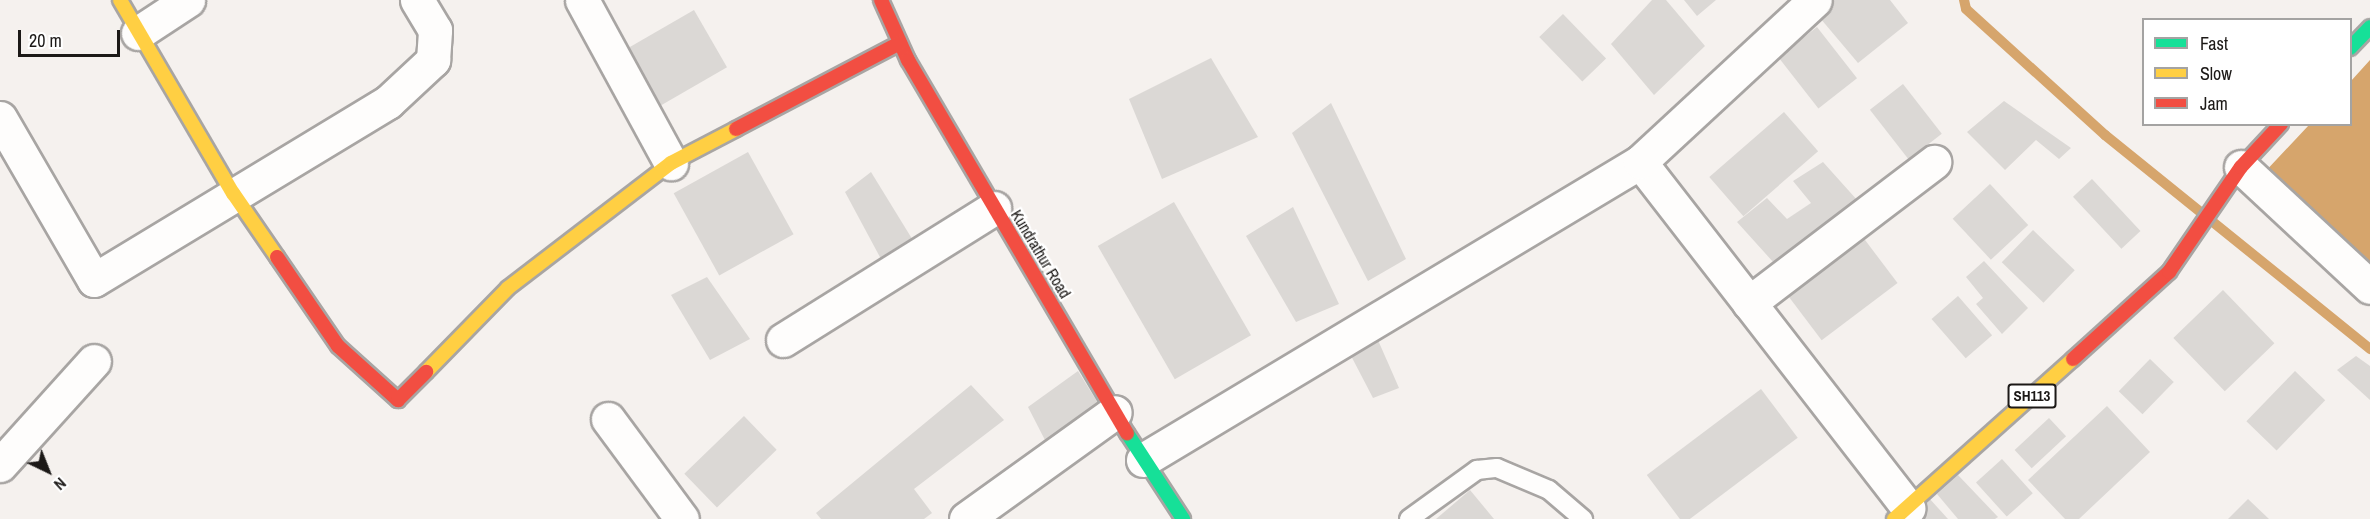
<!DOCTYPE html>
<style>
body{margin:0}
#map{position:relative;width:2370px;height:519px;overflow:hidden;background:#f5f1ee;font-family:"Archivo Narrow",sans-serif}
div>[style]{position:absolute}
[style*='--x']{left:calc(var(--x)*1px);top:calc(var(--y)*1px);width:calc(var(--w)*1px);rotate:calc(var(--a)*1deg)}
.water>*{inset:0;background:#d6a56c}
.stream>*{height:10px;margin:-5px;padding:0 5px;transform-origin:5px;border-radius:5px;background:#d6a56c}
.building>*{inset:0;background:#dbd8d5;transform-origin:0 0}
.roads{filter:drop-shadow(2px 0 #a8a5a3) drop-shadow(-2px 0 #a8a5a3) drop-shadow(0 2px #a8a5a3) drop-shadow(0 -2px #a8a5a3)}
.lane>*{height:18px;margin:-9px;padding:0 9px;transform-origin:9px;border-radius:9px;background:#fefdfc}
.street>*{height:33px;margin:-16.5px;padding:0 16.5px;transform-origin:16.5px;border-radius:16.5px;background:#fefdfc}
.fast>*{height:14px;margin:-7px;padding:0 7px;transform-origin:7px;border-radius:7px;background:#16e098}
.slow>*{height:14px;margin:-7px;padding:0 7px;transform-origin:7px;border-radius:7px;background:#ffcf43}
.jam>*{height:14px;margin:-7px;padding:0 7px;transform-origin:7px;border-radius:7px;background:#f24e42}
span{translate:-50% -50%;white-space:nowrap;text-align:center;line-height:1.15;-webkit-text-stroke:4.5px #fff;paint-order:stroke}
.shield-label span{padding:2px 4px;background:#fff;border:2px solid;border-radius:4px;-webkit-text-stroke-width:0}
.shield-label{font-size:15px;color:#1c1917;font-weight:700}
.street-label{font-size:16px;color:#1c1917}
.legend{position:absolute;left:2142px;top:18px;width:210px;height:108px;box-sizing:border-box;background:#fff;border:2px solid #a4a3a2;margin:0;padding:8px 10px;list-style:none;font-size:18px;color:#1c1917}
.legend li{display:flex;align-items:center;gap:12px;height:30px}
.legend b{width:30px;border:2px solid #a4a3a2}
.north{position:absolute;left:18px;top:441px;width:60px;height:60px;-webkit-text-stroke:4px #fff;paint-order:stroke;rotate:137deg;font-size:16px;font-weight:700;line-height:24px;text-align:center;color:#1c1917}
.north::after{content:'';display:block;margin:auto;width:21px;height:27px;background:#1c1917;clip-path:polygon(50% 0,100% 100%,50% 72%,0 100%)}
.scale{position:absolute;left:18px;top:30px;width:102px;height:27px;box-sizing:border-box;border:3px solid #1c1917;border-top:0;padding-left:8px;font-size:18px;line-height:21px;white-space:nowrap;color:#1c1917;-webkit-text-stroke:4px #fff;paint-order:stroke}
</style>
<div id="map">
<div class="water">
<i style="clip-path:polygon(2370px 60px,2370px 283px,2262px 175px,2309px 125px,2350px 124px,2351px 81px)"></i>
</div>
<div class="stream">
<i style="--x:1964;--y:0;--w:9;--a:77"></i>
<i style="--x:1966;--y:9;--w:188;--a:42.2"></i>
<i style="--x:2105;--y:135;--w:341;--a:38.9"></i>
</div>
<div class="building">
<i style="clip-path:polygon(1652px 0,1666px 0,1705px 46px,1654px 95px,1611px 44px)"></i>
<i style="clip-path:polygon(1684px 0,1716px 0,1697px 16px)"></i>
<i style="clip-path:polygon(1830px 0,1890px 0,1908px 23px,1858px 63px,1815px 12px)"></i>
<i style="left:694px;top:10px;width:66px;height:80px;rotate:60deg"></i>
<i style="left:1563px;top:14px;width:62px;height:33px;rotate:46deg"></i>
<i style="left:1817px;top:27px;width:65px;height:49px;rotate:52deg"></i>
<i style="clip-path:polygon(1211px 58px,1258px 137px,1162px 179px,1129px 99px)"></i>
<i style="left:1903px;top:84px;width:63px;height:42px;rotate:52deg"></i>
<i style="clip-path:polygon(2004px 101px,2071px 148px,2059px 159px,2036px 140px,2005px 170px,1967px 132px)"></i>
<i style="clip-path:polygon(1331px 103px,1406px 259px,1368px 281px,1292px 133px)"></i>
<i style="left:1784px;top:112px;width:52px;height:99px;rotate:49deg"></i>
<i style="left:748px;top:152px;width:94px;height:85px;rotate:61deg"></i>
<i style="clip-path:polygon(1823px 162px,1858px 201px,1774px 263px,1737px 222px,1767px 198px,1787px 219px,1811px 203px,1793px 181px)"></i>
<i style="clip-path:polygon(871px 172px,914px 242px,881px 259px,845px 192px)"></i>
<i style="left:2092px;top:179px;width:71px;height:26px;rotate:47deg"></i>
<i style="left:1990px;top:184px;width:56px;height:51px;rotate:47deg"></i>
<i style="left:1174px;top:202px;width:154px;height:88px;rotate:60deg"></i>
<i style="clip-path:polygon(1293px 207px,1339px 304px,1296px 322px,1246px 236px)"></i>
<i style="left:1856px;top:228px;width:69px;height:95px;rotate:53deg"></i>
<i style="left:2033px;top:230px;width:58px;height:45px;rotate:44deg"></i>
<i style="clip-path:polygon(1984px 261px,2028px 308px,2002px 334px,1976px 304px,1983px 298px,1966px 277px)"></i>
<i style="clip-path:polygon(707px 277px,750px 339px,710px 360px,671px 295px)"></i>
<i style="left:2223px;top:290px;width:74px;height:69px;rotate:46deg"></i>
<i style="left:1958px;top:296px;width:52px;height:35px;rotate:49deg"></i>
<i style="clip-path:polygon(1374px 331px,1399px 388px,1373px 398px,1348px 350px)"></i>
<i style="clip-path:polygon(2356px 356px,2370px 366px,2370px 400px,2337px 370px)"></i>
<i style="left:2150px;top:359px;width:33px;height:45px;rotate:44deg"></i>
<i style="clip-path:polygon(1078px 371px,1101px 408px,1046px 442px,1028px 407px)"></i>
<i style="left:2295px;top:371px;width:42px;height:70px;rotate:44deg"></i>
<i style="clip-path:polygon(971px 385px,1004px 420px,914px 489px,932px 513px,924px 519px,821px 519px,816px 513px)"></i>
<i style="left:1761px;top:389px;width:61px;height:143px;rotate:53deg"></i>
<i style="clip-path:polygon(2107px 406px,2150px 452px,2079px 519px,2065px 519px,2028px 480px)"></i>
<i style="left:744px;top:416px;width:47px;height:83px;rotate:46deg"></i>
<i style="left:2049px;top:418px;width:25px;height:47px;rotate:47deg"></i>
<i style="left:2002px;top:459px;width:46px;height:35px;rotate:48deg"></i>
<i style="clip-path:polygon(1958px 475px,1998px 517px,1995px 519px,1958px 519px,1937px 494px)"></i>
<i style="clip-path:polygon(1470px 490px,1494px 519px,1436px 519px)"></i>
<i style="clip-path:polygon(1929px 498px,1948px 519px,1917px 519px)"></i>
<i style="clip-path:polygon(2248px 499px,2269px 519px,2228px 519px)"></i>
</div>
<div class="roads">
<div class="lane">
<i style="--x:1409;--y:519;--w:84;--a:-35.8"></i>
<i style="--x:1477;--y:470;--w:20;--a:-6"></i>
<i style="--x:1497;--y:468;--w:56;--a:22.9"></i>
<i style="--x:1549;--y:490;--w:45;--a:40.5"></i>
</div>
<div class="street">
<i style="--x:582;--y:0;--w:186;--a:61.4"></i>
<i style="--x:138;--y:33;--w:60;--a:-33.4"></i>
<i style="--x:0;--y:118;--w:187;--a:59.9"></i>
<i style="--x:94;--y:280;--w:344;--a:-31.2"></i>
<i style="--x:388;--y:102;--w:62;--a:-43"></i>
<i style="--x:433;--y:60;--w:30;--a:-86"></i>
<i style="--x:435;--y:30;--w:35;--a:-121"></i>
<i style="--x:1640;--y:162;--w:438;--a:52.2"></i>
<i style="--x:2241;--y:167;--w:176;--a:42.9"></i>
<i style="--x:1749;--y:303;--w:233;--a:-37.3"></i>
<i style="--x:783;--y:340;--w:249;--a:-32"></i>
<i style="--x:608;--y:419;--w:124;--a:53.5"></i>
<i style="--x:1143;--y:460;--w:579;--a:-30.95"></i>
<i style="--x:1640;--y:162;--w:238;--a:-42.8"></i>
<i style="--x:0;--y:465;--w:140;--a:-47.9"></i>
<i style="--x:966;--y:519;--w:183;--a:-35.7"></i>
</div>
<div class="fast">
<i style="--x:2350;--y:48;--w:29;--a:-46"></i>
<i style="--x:1127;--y:433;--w:103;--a:56.9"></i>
</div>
<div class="slow">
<i style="--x:120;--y:0;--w:224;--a:59.7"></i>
<i style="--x:233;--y:193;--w:78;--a:55.5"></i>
<i style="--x:426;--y:372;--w:117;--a:-45.7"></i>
<i style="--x:508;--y:288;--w:205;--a:-37.5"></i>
<i style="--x:671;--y:163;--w:73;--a:-27.6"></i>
<i style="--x:1894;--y:519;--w:240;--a:-41.8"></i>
</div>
<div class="jam">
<i style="--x:881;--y:0;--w:66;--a:65.8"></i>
<i style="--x:908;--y:60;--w:433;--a:59.6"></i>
<i style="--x:736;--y:129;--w:185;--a:-27.7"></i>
<i style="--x:277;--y:257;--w:108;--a:55.6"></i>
<i style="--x:338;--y:346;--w:81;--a:42"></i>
<i style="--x:398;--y:400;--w:40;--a:-45"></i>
<i style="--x:2073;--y:359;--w:130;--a:-42.2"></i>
<i style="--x:2169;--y:272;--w:127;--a:-55.6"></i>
<i style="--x:2241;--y:167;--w:59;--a:-47.1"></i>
</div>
</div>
<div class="shield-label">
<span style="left:2032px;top:396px">SH113</span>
</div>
<div class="street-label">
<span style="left:1041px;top:254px;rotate:59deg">Kundrathur Road</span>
</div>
<ul class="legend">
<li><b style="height:8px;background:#16e098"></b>Fast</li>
<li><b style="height:8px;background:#ffcf43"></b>Slow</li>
<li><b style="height:8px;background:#f24e42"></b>Jam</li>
</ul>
<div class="north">N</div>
<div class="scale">20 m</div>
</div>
